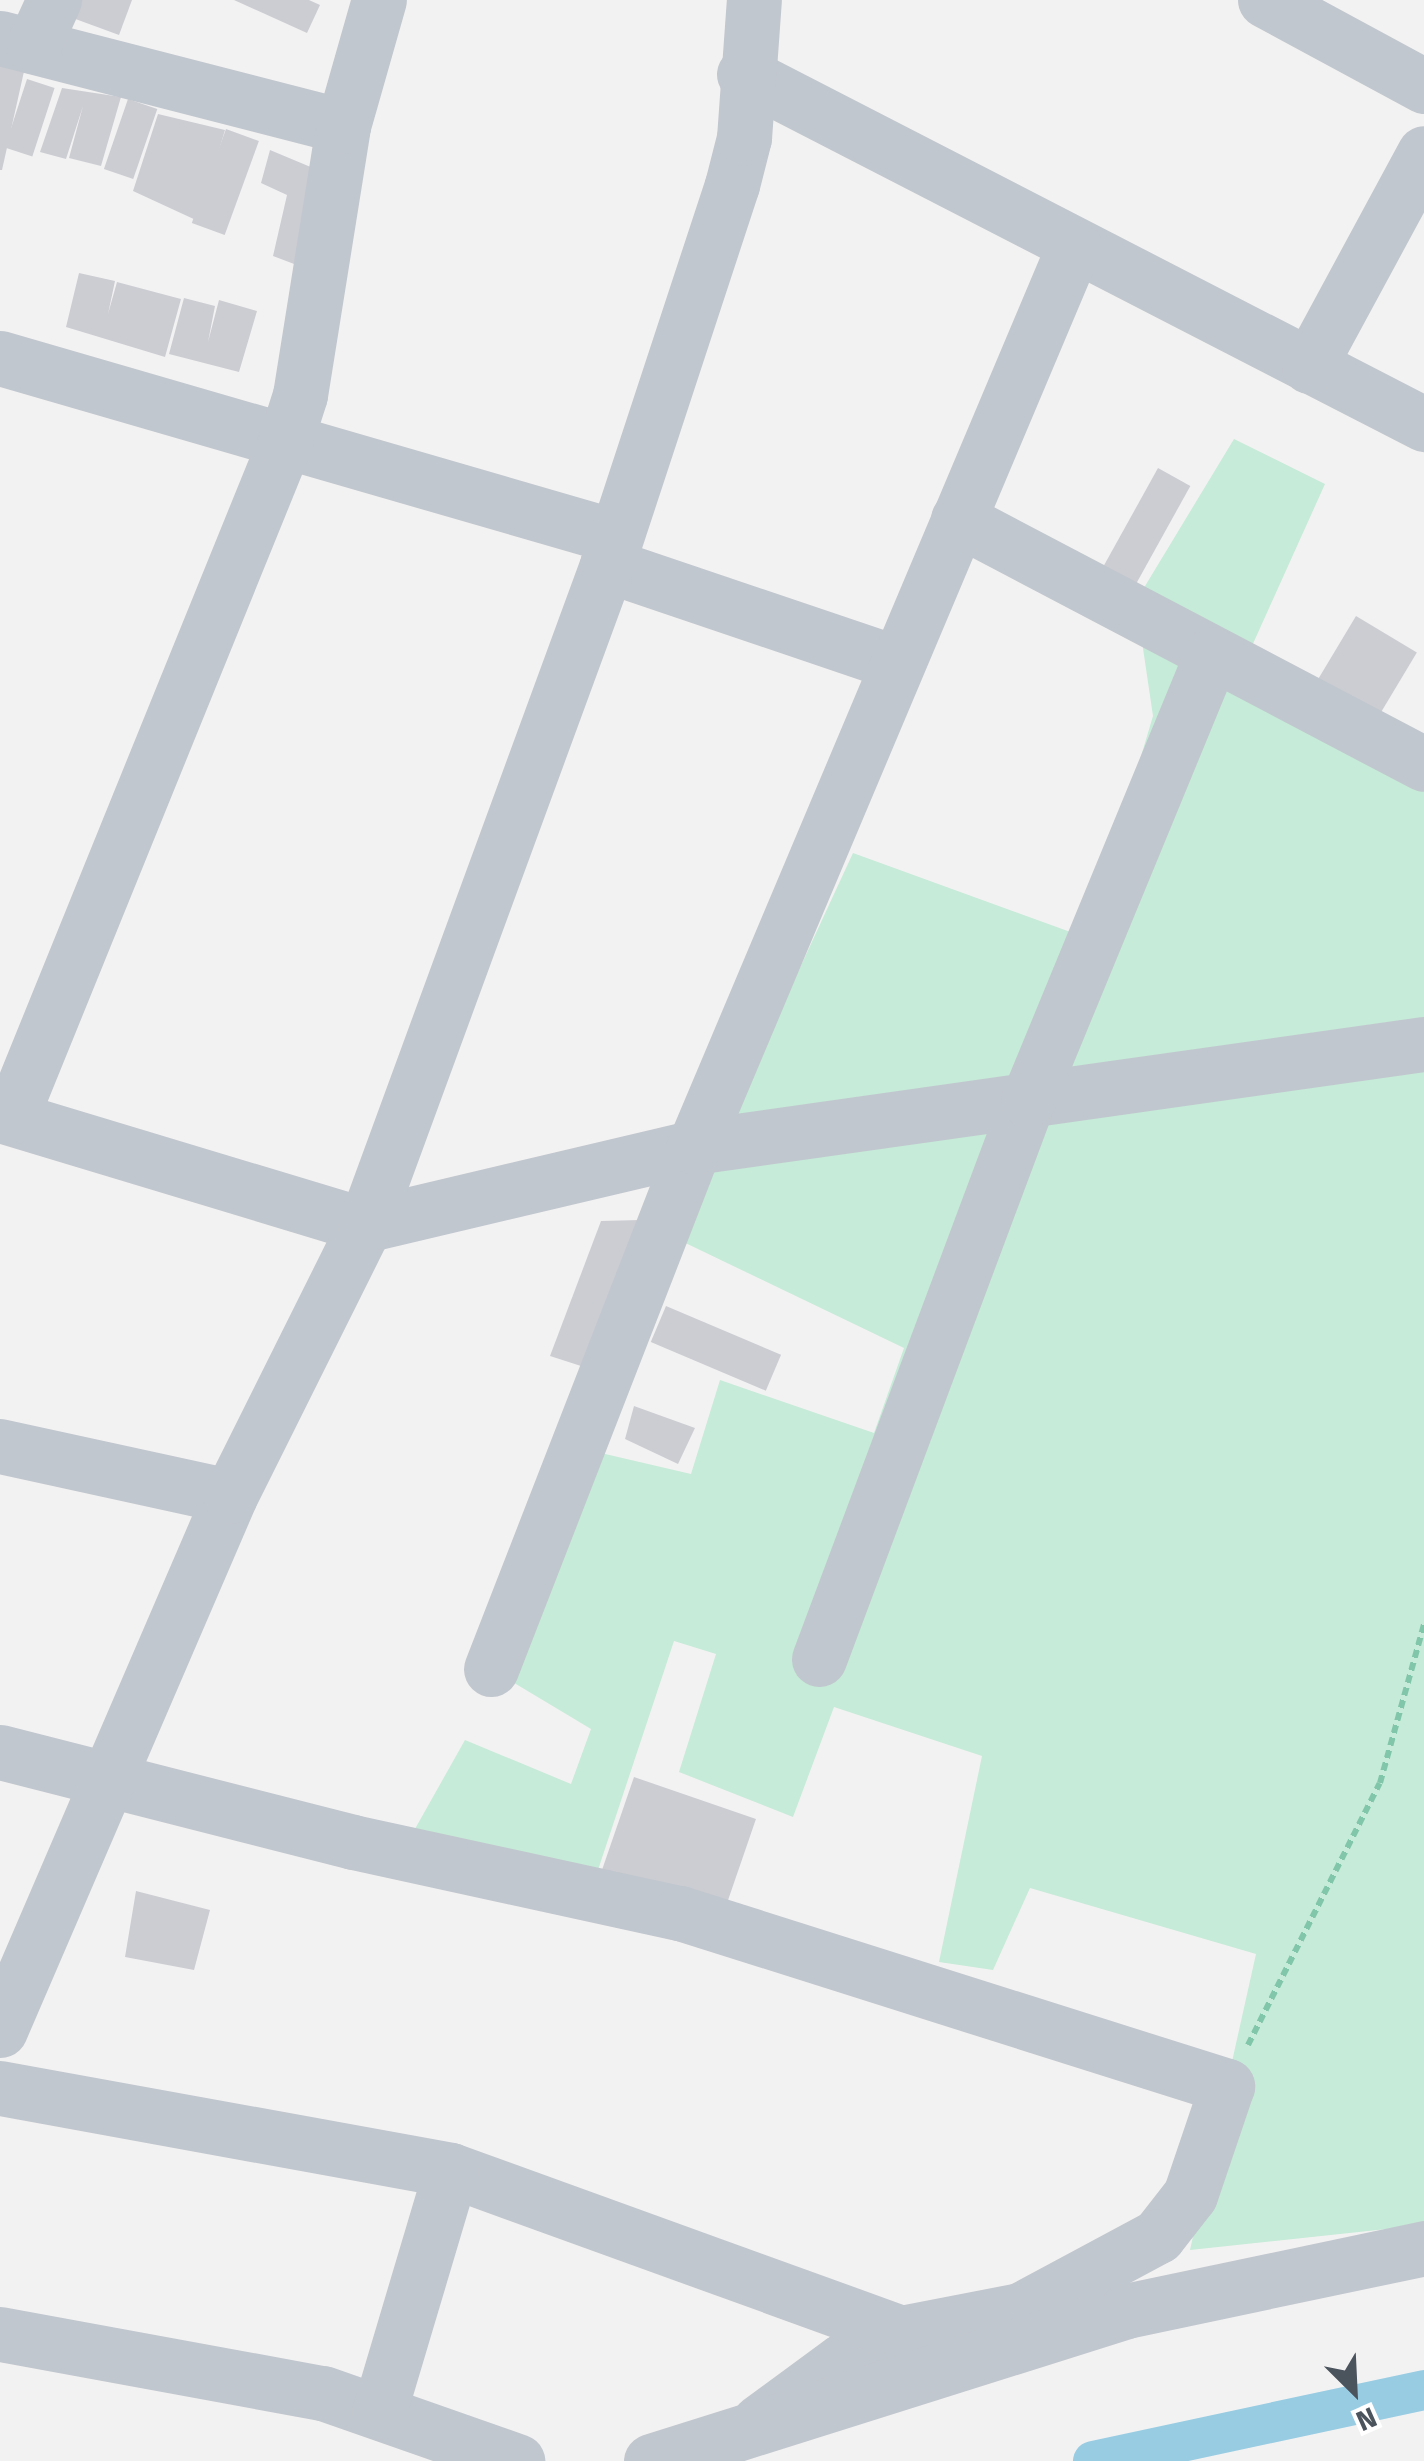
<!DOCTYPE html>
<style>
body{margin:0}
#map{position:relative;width:1424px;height:2461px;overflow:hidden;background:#f3f2f2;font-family:"Fira Sans",sans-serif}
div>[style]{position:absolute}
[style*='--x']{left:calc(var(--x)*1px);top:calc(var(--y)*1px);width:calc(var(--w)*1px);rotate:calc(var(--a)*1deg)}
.green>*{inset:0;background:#c6ebd8}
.canal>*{height:40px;margin:-20px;padding:0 20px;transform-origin:20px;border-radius:20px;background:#98cce3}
.building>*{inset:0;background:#cccdd3;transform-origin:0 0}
.path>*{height:6px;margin-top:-3px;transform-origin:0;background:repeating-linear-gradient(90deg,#81c6aa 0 8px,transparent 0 13px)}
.minor>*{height:55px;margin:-27.5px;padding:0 27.5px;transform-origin:27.5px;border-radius:27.5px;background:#c1c7ce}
span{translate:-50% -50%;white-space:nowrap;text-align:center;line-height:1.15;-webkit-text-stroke:10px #fff;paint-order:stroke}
.north{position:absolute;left:1304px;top:2341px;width:100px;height:100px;-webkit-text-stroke:8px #fff;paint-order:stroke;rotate:156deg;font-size:28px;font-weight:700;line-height:40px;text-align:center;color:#4b535d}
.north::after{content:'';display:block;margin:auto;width:35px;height:45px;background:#4b535d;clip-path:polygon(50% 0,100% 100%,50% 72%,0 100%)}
</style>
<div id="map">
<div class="green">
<i style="clip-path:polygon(1234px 439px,1325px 484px,1247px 657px,1424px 773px,1424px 2225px,1190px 2250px,1256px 1954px,1030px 1888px,993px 1970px,939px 1962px,982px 1756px,834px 1707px,793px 1817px,679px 1772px,716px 1654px,674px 1641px,596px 1876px,411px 1836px,465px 1740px,571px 1784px,591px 1729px,491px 1669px,588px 1450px,691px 1474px,720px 1380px,874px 1433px,904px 1348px,675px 1238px,853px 853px,1087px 938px,1153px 716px,1136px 601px)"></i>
</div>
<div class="canal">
<i style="--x:1093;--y:2461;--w:339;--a:-12.1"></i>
</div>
<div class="building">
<i style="clip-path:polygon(77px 0,132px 0,119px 35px,70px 17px)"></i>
<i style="clip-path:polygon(234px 0,309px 0,320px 5px,307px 33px)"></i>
<i style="clip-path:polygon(0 61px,25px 67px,2px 170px,0 170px)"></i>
<i style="left:27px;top:79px;width:29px;height:72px;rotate:18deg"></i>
<i style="clip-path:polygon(62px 88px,121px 97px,101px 166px,69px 158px,83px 106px,66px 159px,40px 152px)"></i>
<i style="left:128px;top:99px;width:31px;height:74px;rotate:19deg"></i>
<i style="clip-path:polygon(158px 114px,225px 130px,198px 221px,133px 191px)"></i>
<i style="left:226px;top:129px;width:35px;height:100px;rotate:20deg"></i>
<i style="clip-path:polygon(270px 150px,325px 173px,302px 267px,273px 256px,287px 195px,261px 183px)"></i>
<i style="clip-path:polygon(79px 273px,115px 281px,108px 314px,117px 282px,181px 299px,165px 357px,66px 327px)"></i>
<i style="clip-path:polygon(184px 298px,215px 306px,208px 342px,219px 300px,257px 311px,239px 372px,169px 354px)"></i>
<i style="left:1158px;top:468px;width:37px;height:119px;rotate:29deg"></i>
<i style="left:1356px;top:616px;width:71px;height:76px;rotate:31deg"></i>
<i style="clip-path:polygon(640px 1220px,581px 1366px,550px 1356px,601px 1221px)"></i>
<i style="left:666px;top:1306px;width:125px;height:39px;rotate:23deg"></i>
<i style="clip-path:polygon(634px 1406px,695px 1428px,678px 1464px,625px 1439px)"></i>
<i style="left:634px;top:1777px;width:129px;height:110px;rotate:19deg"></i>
<i style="clip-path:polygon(136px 1891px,210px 1910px,194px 1970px,125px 1957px)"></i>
</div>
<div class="path">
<i style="--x:1248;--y:2045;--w:293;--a:-63.3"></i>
<i style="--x:1380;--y:1783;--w:165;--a:-74.5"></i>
</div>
<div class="minor">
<i style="--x:1265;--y:0;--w:181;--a:28.4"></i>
<i style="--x:0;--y:38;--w:354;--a:14.4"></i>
<i style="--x:33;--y:46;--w:51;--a:-65.5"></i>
<i style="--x:744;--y:74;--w:765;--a:27.24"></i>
<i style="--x:0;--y:358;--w:639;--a:16.17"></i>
<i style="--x:1309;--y:366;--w:242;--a:-61.6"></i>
<i style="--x:958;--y:519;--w:526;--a:27.73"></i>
<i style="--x:607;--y:565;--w:306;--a:18.7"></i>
<i style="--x:0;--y:1115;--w:381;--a:16.8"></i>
<i style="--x:365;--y:1225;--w:338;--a:-13.3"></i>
<i style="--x:694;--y:1147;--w:737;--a:-8.03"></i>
<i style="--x:11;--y:1117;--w:728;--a:-67.91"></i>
<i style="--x:285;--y:442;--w:49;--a:-72.3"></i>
<i style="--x:300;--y:395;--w:272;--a:-80.9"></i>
<i style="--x:343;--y:126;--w:131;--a:-74.1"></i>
<i style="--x:0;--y:1446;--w:235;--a:12.3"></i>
<i style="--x:819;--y:1659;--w:597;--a:-69.5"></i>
<i style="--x:1028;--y:1100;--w:482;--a:-67.6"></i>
<i style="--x:491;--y:1669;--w:560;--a:-68.75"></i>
<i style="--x:694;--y:1147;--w:978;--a:-67.13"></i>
<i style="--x:0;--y:1752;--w:364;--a:14.3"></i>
<i style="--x:353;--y:1842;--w:335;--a:12.3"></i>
<i style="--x:680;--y:1913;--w:574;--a:17.55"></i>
<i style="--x:1227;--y:2086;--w:115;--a:108.7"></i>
<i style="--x:1190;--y:2195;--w:52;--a:128"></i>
<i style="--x:1158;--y:2236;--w:157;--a:151.8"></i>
<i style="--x:1020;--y:2310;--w:121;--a:169.1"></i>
<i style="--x:901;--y:2333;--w:65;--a:154.6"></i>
<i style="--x:842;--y:2361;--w:103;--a:143.7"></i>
<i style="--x:0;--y:2030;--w:581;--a:-66.7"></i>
<i style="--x:230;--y:1496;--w:303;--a:-63.5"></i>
<i style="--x:365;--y:1225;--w:703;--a:-69.86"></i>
<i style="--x:607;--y:565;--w:400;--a:-71.8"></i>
<i style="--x:732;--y:185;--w:49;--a:-75.7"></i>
<i style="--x:744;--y:138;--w:138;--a:-85.9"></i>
<i style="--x:0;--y:2088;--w:458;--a:10.3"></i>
<i style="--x:451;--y:2170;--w:479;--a:19.9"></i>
<i style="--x:0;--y:2334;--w:328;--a:10.4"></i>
<i style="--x:323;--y:2393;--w:206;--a:19.3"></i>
<i style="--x:379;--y:2412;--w:252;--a:-73.4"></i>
<i style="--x:651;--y:2461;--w:498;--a:-17.5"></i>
<i style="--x:1126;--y:2311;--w:305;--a:-11.9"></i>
</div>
<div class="north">N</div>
</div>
